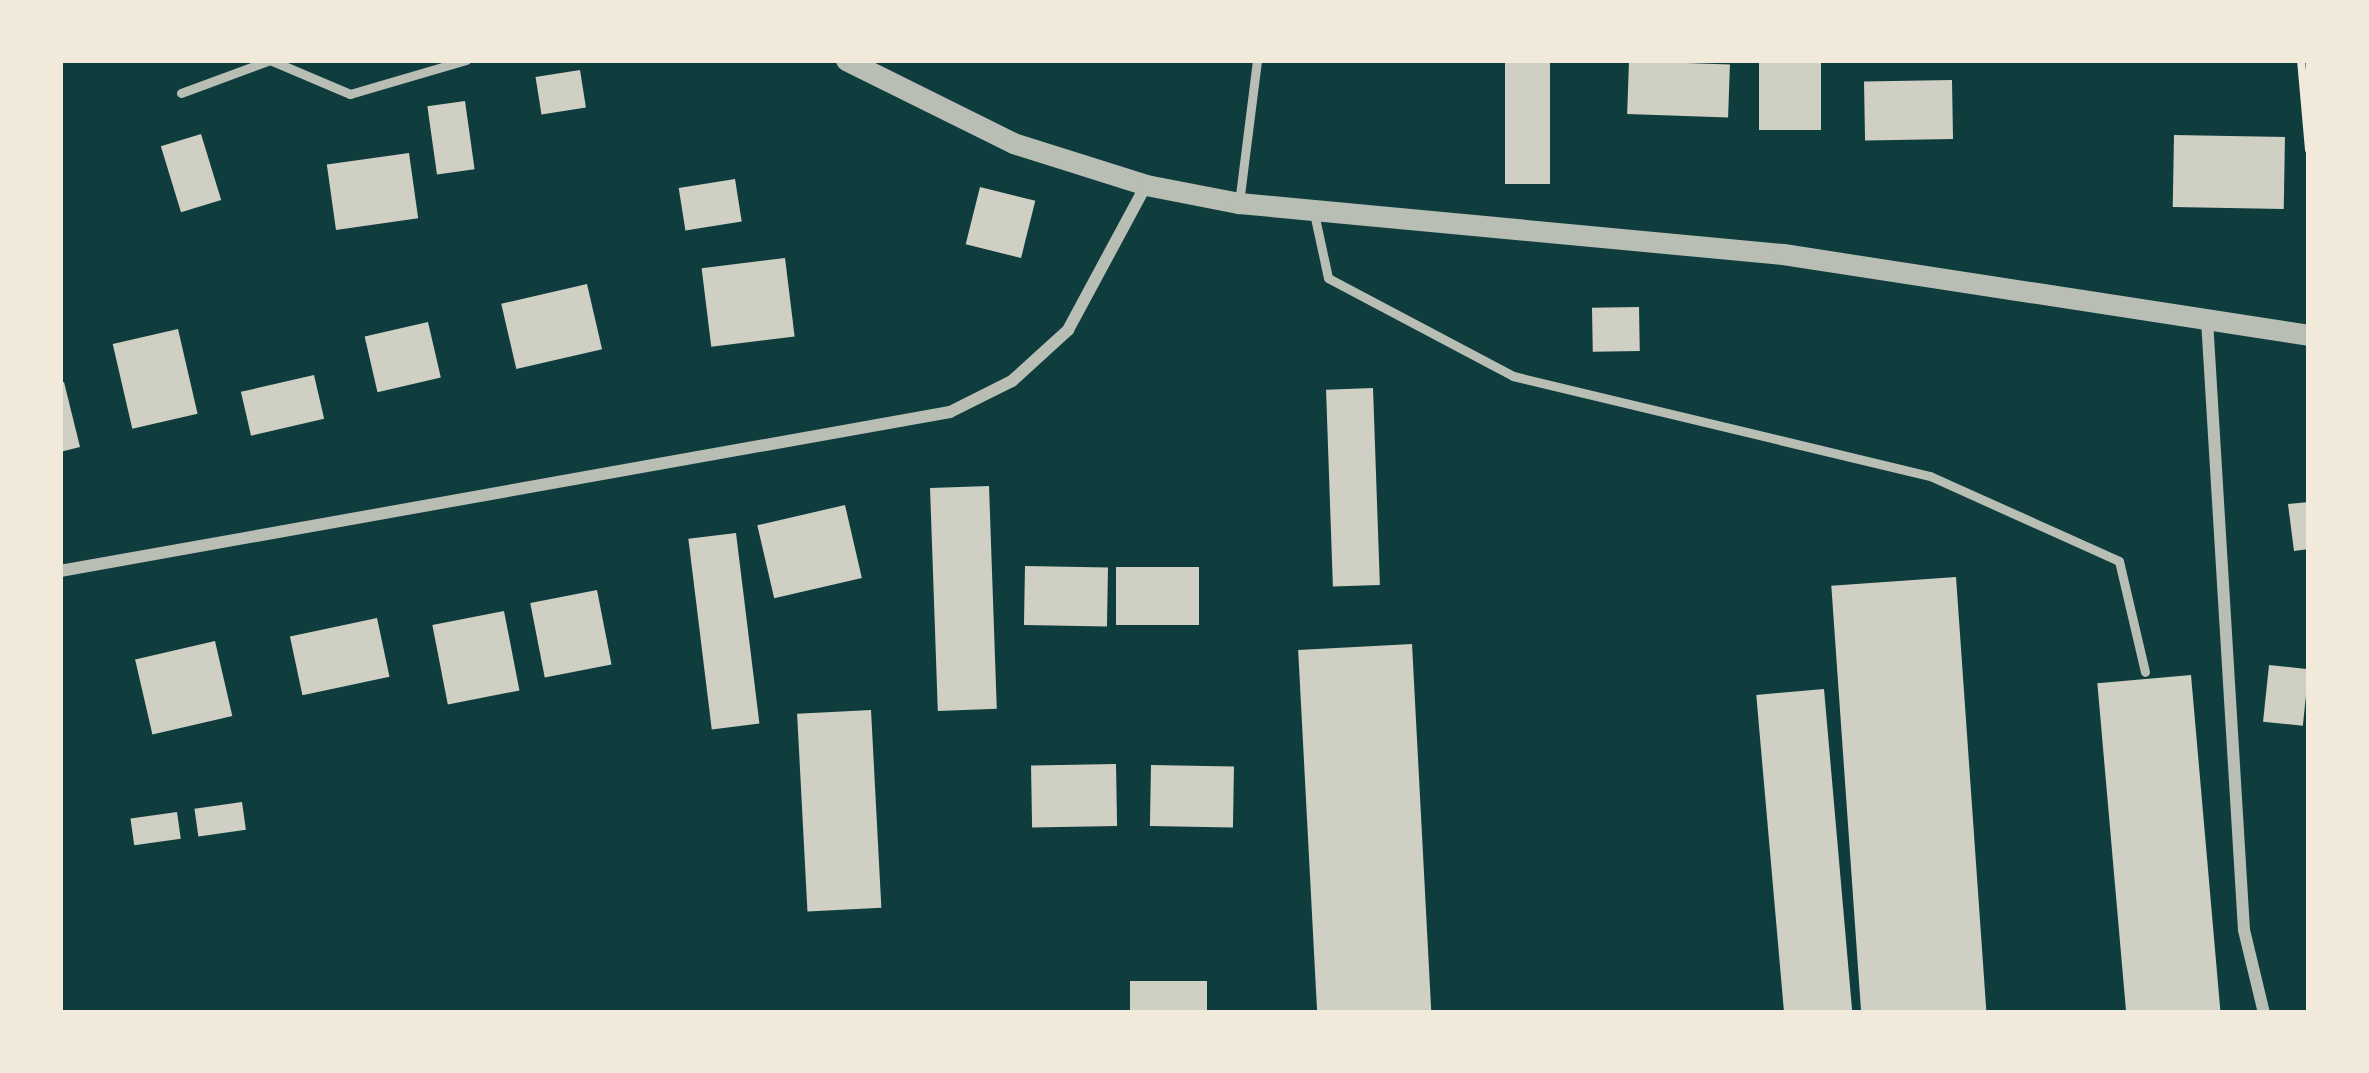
<!DOCTYPE html>
<style>
body{margin:0}
#map{position:relative;width:2369px;height:1073px;overflow:hidden;background:#0f3d3e;font-family:"Alegreya Sans",sans-serif}
div>[style]{position:absolute}
[style*='--x']{left:calc(var(--x)*1px);top:calc(var(--y)*1px);width:calc(var(--w)*1px);rotate:calc(var(--a)*1deg)}
.building>*{inset:0;background:#cfcfc3;transform-origin:0 0}
.path>*{height:8px;margin:-4px;padding:0 4px;transform-origin:4px;border-radius:4px;background:#f1e9da}
.service>*{height:9px;margin:-4.5px;padding:0 4.5px;transform-origin:4.5px;border-radius:4.5px;background:#b8beb3}
.minor>*{height:12px;margin:-6px;padding:0 6px;transform-origin:6px;border-radius:6px;background:#b8beb3}
.tertiary>*{height:21px;margin:-10.5px;padding:0 10.5px;transform-origin:10.5px;border-radius:10.5px;background:#b8beb3}
span{translate:-50% -50%;white-space:nowrap;text-align:center;line-height:1.15;-webkit-text-stroke:9px #f1e9da;paint-order:stroke}
.frame{position:absolute;inset:0;border:63px solid #f1e9da;pointer-events:none}
</style>
<div id="map">
<div class="building">
<i style="left:1505px;top:60px;width:45px;height:124px"></i>
<i style="left:1759px;top:60px;width:62px;height:70px"></i>
<i style="left:1629px;top:61px;width:101px;height:53px;rotate:2deg"></i>
<i style="left:580px;top:70px;width:38px;height:45px;rotate:81deg"></i>
<i style="left:1952px;top:80px;width:59px;height:88px;rotate:89deg"></i>
<i style="left:465px;top:101px;width:69px;height:38px;rotate:82deg"></i>
<i style="left:201px;top:134px;width:69px;height:42px;rotate:73deg"></i>
<i style="left:2174px;top:135px;width:111px;height:72px;rotate:1deg"></i>
<i style="left:409px;top:153px;width:66px;height:83px;rotate:82deg"></i>
<i style="left:735px;top:179px;width:43px;height:57px;rotate:81deg"></i>
<i style="left:980px;top:187px;width:57px;height:59px;rotate:14deg"></i>
<i style="left:785px;top:258px;width:79px;height:84px;rotate:83deg"></i>
<i style="left:587px;top:284px;width:67px;height:88px;rotate:77deg"></i>
<i style="left:1639px;top:307px;width:44px;height:47px;rotate:89deg"></i>
<i style="left:428px;top:322px;width:57px;height:65px;rotate:77deg"></i>
<i style="left:178px;top:329px;width:87px;height:67px;rotate:77deg"></i>
<i style="left:314px;top:375px;width:45px;height:75px;rotate:77deg"></i>
<i style="clip-path:polygon(64px 382px,80px 447px,60px 452px,60px 383px)"></i>
<i style="left:1373px;top:388px;width:197px;height:47px;rotate:88deg"></i>
<i style="left:989px;top:486px;width:223px;height:59px;rotate:88deg"></i>
<i style="clip-path:polygon(2309px 502px,2309px 549px,2294px 551px,2288px 504px)"></i>
<i style="left:845px;top:505px;width:75px;height:90px;rotate:77deg"></i>
<i style="left:736px;top:533px;width:192px;height:48px;rotate:83deg"></i>
<i style="left:1025px;top:566px;width:83px;height:59px;rotate:1deg"></i>
<i style="left:1116px;top:567px;width:83px;height:58px"></i>
<i style="left:1956px;top:577px;width:434px;height:125px;rotate:86deg"></i>
<i style="left:597px;top:590px;width:76px;height:68px;rotate:79deg"></i>
<i style="left:504px;top:611px;width:81px;height:73px;rotate:79deg"></i>
<i style="left:377px;top:618px;width:60px;height:89px;rotate:78deg"></i>
<i style="left:215px;top:641px;width:77px;height:82px;rotate:77deg"></i>
<i style="left:1412px;top:644px;width:369px;height:114px;rotate:87deg"></i>
<i style="left:2269px;top:665px;width:40px;height:57px;rotate:6deg"></i>
<i style="left:2191px;top:675px;width:339px;height:94px;rotate:85deg"></i>
<i style="left:1824px;top:689px;width:325px;height:68px;rotate:85deg"></i>
<i style="left:871px;top:710px;width:198px;height:74px;rotate:87deg"></i>
<i style="left:1116px;top:764px;width:62px;height:85px;rotate:89deg"></i>
<i style="left:1151px;top:765px;width:83px;height:61px;rotate:1deg"></i>
<i style="left:242px;top:802px;width:28px;height:48px;rotate:82deg"></i>
<i style="left:177px;top:812px;width:27px;height:47px;rotate:82deg"></i>
<i style="left:1130px;top:981px;width:77px;height:32px"></i>
</div>
<div class="path">
<i style="--x:2301;--y:60;--w:90;--a:84.9"></i>
</div>
<div class="service">
<i style="--x:181;--y:93;--w:95;--a:-20.3"></i>
<i style="--x:270;--y:60;--w:87;--a:23"></i>
<i style="--x:350;--y:94;--w:121;--a:-16.3"></i>
<i style="--x:1239;--y:203;--w:144;--a:-82.8"></i>
<i style="--x:1314;--y:213;--w:66;--a:77.8"></i>
<i style="--x:1328;--y:278;--w:209;--a:27.9"></i>
<i style="--x:1513;--y:376;--w:429;--a:13.5"></i>
<i style="--x:1930;--y:476;--w:207;--a:24.2"></i>
<i style="--x:2119;--y:561;--w:114;--a:76.8"></i>
</div>
<div class="minor">
<i style="--x:2207;--y:320;--w:611;--a:86.53"></i>
<i style="--x:2244;--y:930;--w:85;--a:76.5"></i>
<i style="--x:60;--y:571;--w:904;--a:-10.13"></i>
<i style="--x:950;--y:412;--w:69;--a:-26.6"></i>
<i style="--x:1012;--y:381;--w:76;--a:-42.3"></i>
<i style="--x:1068;--y:330;--w:165;--a:-61.7"></i>
</div>
<div class="tertiary">
<i style="--x:846;--y:60;--w:186;--a:26.4"></i>
<i style="--x:1013;--y:143;--w:139;--a:17.5"></i>
<i style="--x:1146;--y:185;--w:95;--a:11"></i>
<i style="--x:1239;--y:203;--w:546;--a:5.36"></i>
<i style="--x:1783;--y:254;--w:532;--a:8.75"></i>
</div>
<div class="frame"></div>
</div>
